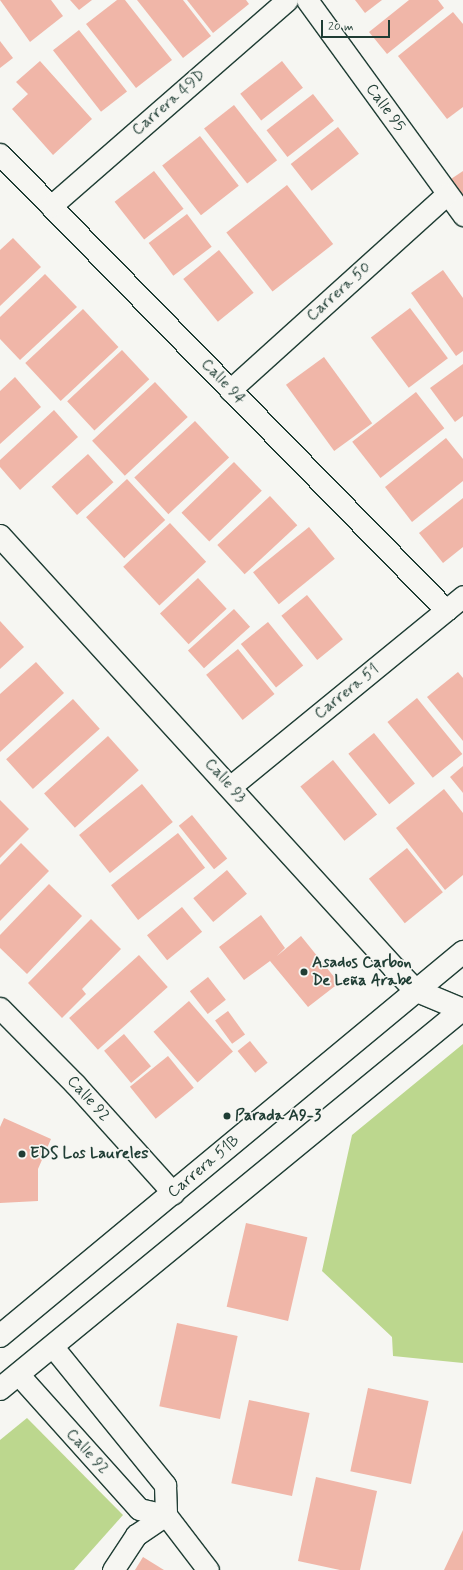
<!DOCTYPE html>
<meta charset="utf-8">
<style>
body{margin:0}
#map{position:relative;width:463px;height:1570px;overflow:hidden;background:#f6f6f2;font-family:Mynerve,sans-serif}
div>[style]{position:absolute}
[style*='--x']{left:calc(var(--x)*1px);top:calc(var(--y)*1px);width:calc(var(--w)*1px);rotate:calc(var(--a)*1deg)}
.green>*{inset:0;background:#bcd78e}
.building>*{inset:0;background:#f0b6a8;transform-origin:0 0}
.roads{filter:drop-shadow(1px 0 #1f3d34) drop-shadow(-1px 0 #1f3d34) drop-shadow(0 1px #1f3d34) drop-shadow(0 -1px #1f3d34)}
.minor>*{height:21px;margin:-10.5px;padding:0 10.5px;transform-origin:10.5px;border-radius:10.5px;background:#f6f6f2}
.tertiary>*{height:22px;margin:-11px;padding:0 11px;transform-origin:11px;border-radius:11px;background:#f6f6f2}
.secondary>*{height:22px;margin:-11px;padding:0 11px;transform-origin:11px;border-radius:11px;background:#f6f6f2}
.dots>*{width:11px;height:11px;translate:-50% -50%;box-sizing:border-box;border:2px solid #f6f6f2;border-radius:50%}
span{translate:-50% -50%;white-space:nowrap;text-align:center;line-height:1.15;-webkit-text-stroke:3.5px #f6f6f2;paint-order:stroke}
.street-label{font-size:16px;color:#1f3d34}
.poi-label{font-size:16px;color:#1f3d34;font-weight:700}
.left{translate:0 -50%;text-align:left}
.scale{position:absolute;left:321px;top:20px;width:69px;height:18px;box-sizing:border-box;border:2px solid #1f3d34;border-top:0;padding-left:5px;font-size:12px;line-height:14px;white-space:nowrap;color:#1f3d34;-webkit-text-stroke:3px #f6f6f2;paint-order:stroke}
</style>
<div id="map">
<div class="green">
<i style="clip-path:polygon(463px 1044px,463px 1363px,393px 1356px,392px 1337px,322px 1271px,352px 1135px)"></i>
<i style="clip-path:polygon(27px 1418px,123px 1515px,74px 1570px,0 1570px,0 1440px)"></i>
</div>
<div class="building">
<i style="clip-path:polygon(0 0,51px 0,63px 16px,30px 42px)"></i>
<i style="clip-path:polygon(70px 0,92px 0,79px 10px)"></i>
<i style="clip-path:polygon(117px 0,125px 0,172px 60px,136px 88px,86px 24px)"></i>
<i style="clip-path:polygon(137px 0,183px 0,211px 36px,183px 58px)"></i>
<i style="clip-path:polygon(187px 0,246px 0,249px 4px,213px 33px)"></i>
<i style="clip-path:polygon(355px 0,382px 0,365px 13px)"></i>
<i style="clip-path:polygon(409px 0,438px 0,444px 8px,387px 54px,369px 32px)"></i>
<i style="clip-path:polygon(453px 12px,463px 24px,463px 107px,447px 119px,398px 56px)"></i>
<i style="left:79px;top:30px;width:78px;height:33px;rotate:52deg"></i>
<i style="clip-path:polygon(0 41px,13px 58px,0 68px)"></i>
<i style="clip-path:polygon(40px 61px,92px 119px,53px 155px,12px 109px,28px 94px,16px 82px)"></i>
<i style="left:282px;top:61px;width:34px;height:53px;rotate:52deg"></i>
<i style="left:313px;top:94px;width:34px;height:59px;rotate:52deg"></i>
<i style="left:234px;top:105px;width:70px;height:38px;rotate:52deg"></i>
<i style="left:338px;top:127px;width:34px;height:60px;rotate:52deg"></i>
<i style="left:200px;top:136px;width:63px;height:48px;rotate:52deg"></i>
<i style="left:154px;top:171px;width:48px;height:50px;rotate:52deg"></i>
<i style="clip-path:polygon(463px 171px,463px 212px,445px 183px)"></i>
<i style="left:287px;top:185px;width:75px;height:77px;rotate:52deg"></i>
<i style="left:187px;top:214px;width:41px;height:48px;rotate:53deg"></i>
<i style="clip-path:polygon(13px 238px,41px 267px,0 306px,0 250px)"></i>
<i style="left:219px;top:250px;width:55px;height:46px;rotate:51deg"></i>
<i style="clip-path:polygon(443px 270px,463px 298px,463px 351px,456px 356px,411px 293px)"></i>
<i style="clip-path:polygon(45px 274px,77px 307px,20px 360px,0 339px,0 317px)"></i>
<i style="left:410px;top:308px;width:63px;height:49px;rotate:53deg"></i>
<i style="left:83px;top:309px;width:52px;height:79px;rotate:47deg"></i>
<i style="left:122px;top:350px;width:40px;height:75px;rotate:47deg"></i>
<i style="left:324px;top:357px;width:82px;height:47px;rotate:54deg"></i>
<i style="clip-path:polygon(463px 364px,463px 416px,455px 422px,430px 388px)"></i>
<i style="clip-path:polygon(15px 377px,41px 407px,0 444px,0 391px)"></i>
<i style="left:155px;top:382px;width:48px;height:86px;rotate:47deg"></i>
<i style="left:416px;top:392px;width:46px;height:81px;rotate:52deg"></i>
<i style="clip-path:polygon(54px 410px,78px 437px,20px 490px,0 467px,0 460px)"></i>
<i style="left:195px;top:421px;width:50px;height:83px;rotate:47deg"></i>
<i style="clip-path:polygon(446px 438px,463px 459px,463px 481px,412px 522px,385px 487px)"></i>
<i style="left:88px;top:454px;width:38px;height:49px;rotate:48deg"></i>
<i style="left:234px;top:462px;width:40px;height:73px;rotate:46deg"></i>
<i style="left:127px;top:479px;width:56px;height:56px;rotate:47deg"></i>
<i style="left:270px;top:496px;width:40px;height:72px;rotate:47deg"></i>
<i style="clip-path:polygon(463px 498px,463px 547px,443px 563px,419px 533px)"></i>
<i style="left:170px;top:523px;width:53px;height:64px;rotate:47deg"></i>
<i style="left:309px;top:527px;width:41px;height:72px;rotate:51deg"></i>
<i style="left:198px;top:578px;width:42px;height:52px;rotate:47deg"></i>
<i style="left:307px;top:595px;width:57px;height:33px;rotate:51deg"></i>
<i style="left:234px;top:609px;width:24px;height:62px;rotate:48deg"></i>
<i style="clip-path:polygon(0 621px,24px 647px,0 669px)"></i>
<i style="left:268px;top:622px;width:56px;height:35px;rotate:51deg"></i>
<i style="left:238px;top:649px;width:58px;height:41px;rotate:51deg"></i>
<i style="clip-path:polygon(36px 662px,64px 693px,0 752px,0 694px)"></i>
<i style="clip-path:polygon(458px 672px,463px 678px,463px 741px,427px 697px)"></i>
<i style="left:417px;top:698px;width:72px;height:38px;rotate:51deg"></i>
<i style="left:73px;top:699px;width:40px;height:90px;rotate:48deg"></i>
<i style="left:374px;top:733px;width:65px;height:33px;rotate:51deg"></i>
<i style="left:108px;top:736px;width:46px;height:86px;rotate:48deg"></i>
<i style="left:333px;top:760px;width:70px;height:42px;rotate:51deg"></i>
<i style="clip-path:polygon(463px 766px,463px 793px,450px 777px)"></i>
<i style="left:142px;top:784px;width:49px;height:81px;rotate:51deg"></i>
<i style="clip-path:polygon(444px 789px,463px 813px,463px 875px,445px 890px,396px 828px)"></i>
<i style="clip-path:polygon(0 800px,29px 829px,0 858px)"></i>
<i style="left:192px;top:815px;width:56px;height:17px;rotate:51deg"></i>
<i style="left:178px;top:833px;width:44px;height:85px;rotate:52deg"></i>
<i style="clip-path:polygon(21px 843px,49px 871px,0 921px,0 865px)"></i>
<i style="left:407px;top:848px;width:57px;height:49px;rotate:51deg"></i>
<i style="left:227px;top:870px;width:31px;height:44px;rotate:50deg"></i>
<i style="clip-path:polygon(49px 884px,82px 916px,27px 974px,0 948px,0 935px)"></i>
<i style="left:182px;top:907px;width:32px;height:45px;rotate:51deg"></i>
<i style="clip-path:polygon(261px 915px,285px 948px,277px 956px,301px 936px,339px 983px,308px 1007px,270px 961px,244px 980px,219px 947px)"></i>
<i style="clip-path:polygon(91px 919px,121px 949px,82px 989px,86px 994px,62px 1018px,28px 983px)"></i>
<i style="left:139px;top:955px;width:43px;height:94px;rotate:48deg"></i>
<i style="left:208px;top:977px;width:29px;height:23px;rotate:52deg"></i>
<i style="left:189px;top:1001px;width:67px;height:47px;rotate:49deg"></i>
<i style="left:228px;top:1011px;width:29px;height:16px;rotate:54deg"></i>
<i style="left:124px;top:1034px;width:42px;height:26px;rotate:50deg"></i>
<i style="left:250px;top:1041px;width:28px;height:16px;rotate:51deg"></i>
<i style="left:168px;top:1056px;width:41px;height:49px;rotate:51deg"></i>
<i style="clip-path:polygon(4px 1118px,51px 1139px,38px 1169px,38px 1201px,0 1203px,0 1127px)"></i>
<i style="left:246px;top:1223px;width:63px;height:86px;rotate:13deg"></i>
<i style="left:177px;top:1323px;width:62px;height:85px;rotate:12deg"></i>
<i style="left:368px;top:1388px;width:62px;height:85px;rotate:12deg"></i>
<i style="left:249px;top:1400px;width:62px;height:85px;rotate:12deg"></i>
<i style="clip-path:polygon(316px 1477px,377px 1491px,360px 1570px,340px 1570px,298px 1561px)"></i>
<i style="clip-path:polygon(463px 1530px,463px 1570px,444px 1570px)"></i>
<i style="clip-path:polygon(143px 1557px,164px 1570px,135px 1570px)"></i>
</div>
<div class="roads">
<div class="minor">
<i style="--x:307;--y:0;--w:266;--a:54"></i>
<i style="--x:0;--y:154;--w:638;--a:45.64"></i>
<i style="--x:51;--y:206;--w:313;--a:-41.1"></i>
<i style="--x:230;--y:390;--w:292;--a:-42.1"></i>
<i style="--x:230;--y:787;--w:301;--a:-39.3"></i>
<i style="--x:0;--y:1008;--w:107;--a:45.4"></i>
<i style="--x:75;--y:1084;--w:147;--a:48"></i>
<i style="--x:53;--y:1347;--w:178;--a:50.9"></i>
<i style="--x:165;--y:1485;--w:30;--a:88"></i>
<i style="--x:166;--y:1515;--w:69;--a:52.6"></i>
<i style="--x:18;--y:1374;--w:181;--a:48.1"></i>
<i style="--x:139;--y:1509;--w:28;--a:13"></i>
<i style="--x:113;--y:1570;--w:42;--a:-56.7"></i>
<i style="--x:136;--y:1535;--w:36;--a:-34"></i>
</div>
<div class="tertiary">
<i style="--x:0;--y:536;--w:585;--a:47.63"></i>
<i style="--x:394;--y:968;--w:30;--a:46"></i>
<i style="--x:415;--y:990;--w:52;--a:22.6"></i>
</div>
<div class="secondary">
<i style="--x:0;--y:1336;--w:602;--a:-39.67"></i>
<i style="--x:0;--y:1389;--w:599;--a:-39.38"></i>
</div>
</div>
<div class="dots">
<i style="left:304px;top:972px;background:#1f3d34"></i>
<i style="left:227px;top:1116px;background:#1f3d34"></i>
<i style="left:22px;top:1154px;background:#1f3d34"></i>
</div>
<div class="street-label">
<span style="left:169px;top:103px;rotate:-41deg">Carrera 49D</span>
<span style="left:385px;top:108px;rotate:54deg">Calle 95</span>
<span style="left:339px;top:292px;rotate:-42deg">Carrera 50</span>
<span style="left:223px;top:382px;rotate:46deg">Calle 94</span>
<span style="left:347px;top:692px;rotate:-39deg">Carrera 51</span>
<span style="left:225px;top:781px;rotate:48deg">Calle 93</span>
<span style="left:88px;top:1099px;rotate:48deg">Calle 92</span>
<span style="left:204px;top:1167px;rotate:-40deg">Carrera 51B</span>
<span style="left:87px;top:1452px;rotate:48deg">Calle 92</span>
</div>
<div class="poi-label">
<span class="left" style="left:312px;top:972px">Asados Carbon<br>De Leña Arabe</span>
<span class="left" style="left:235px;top:1116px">Parada A9-3</span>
<span class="left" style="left:30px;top:1154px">EDS Los Laureles</span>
</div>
<div class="scale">20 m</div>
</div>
